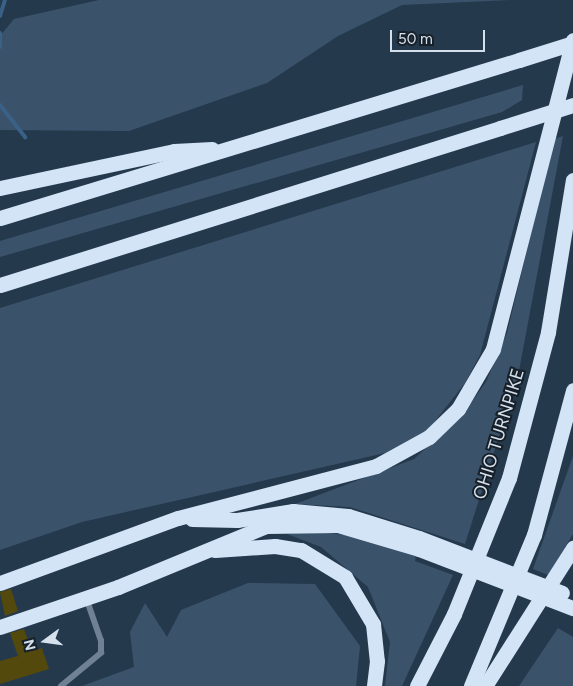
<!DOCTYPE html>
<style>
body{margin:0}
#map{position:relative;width:573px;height:686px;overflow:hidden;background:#25394d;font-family:Figtree,sans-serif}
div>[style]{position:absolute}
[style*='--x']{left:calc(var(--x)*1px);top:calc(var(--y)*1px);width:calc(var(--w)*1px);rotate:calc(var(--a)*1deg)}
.green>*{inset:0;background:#3b536a}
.stream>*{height:4px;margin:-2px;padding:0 2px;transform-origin:2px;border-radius:2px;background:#396188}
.building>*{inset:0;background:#54490c}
.service>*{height:5.5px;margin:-2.75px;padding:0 2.75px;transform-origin:2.75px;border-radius:2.75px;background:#6f8193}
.motorway>*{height:15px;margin:-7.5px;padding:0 7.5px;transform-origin:7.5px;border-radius:7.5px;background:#d2e4f6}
.motorway-bridge>*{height:15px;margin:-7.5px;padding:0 7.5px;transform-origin:7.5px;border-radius:7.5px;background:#d2e4f6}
span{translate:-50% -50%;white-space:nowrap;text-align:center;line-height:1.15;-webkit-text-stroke:4px #172029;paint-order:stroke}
.street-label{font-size:18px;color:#d4e1ed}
.north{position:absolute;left:20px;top:616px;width:50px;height:50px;-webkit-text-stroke:4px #172029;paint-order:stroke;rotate:256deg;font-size:14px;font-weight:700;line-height:20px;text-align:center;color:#d4e1ed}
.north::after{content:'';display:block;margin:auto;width:18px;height:22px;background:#d4e1ed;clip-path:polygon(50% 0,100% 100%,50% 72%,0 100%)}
.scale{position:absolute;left:390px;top:30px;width:95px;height:22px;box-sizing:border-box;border:2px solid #d4e1ed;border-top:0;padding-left:6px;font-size:15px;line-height:18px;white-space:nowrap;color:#d4e1ed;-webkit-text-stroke:4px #172029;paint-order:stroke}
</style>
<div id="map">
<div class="green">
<i style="clip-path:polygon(99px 0,511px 0,402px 5px,338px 36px,267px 83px,129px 131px,0 130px,0 36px,14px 19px)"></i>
<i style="clip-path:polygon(523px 85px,522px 100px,502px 112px,0 257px,0 241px)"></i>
<i style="clip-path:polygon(563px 136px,518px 376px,465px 544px,350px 507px,295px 504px,414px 459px,463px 414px,486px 382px,507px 333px,554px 139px)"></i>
<i style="clip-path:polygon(536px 142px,480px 355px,465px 383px,428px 430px,385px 453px,82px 522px,0 550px,0 308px)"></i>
<i style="clip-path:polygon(573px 456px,573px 534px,548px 575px,533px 569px)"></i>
<i style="clip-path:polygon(309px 531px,354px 536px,416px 556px,415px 561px,453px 575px,402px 686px,385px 686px,390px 642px,368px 587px,321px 547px,287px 534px)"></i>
<i style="clip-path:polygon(248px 583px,315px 584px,360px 646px,356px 686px,82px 686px,134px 667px,130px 632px,145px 603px,167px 637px,181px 610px)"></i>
<i style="clip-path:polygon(558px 628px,573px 637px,573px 686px,519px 686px)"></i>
</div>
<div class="stream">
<i style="--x:0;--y:16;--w:17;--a:-73"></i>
<i style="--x:0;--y:33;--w:14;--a:90"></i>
<i style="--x:0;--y:105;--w:41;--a:52"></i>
</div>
<div class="building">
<i style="clip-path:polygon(11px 589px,18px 611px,5px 616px,0 592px)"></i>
<i style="clip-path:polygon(24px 629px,32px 651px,42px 648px,49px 669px,0 684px,0 661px,18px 656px,10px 633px)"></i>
</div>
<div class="service">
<i style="--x:61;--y:686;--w:52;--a:-39.5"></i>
<i style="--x:101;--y:653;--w:12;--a:-90"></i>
<i style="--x:101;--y:641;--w:46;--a:-109.2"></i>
</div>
<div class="motorway">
<i style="--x:0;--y:188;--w:178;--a:-12"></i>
<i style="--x:174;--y:151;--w:38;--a:-3"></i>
<i style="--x:0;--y:218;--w:543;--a:-16.93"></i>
<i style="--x:0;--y:285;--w:524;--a:-17.43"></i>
<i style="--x:192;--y:519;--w:45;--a:1.3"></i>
<i style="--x:237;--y:520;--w:57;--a:-9.1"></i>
<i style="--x:293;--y:511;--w:55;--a:5.2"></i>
<i style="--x:348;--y:516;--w:74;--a:17.2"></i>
<i style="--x:215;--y:550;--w:60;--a:-3.8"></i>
<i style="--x:275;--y:546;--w:26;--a:9"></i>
<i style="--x:301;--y:550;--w:52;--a:31.5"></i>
<i style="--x:345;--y:577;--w:55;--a:59.2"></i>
<i style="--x:373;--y:624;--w:37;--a:84"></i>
<i style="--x:377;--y:661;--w:25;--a:97"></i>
<i style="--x:0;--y:583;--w:189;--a:-20.1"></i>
<i style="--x:178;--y:518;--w:205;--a:-14.7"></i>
<i style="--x:376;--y:466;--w:60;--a:-28.7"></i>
<i style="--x:429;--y:437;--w:40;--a:-44"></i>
<i style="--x:458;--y:409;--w:69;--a:-59.7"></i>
<i style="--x:493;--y:349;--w:319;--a:-75.5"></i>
<i style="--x:0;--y:627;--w:125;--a:-18.7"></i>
<i style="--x:118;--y:587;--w:160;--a:-22.4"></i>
<i style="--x:266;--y:526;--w:72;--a:-0.8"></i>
<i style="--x:338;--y:525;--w:84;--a:16.5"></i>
<i style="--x:417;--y:686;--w:81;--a:-62.8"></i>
<i style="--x:454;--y:614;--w:147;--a:-68"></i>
<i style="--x:509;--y:478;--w:151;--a:-75"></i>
<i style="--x:548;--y:332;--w:154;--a:-80.7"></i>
<i style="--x:471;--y:686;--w:164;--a:-67.4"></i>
<i style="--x:534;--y:535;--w:150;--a:-74.9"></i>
<i style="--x:485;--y:686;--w:164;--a:-57.5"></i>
</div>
<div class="motorway-bridge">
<i style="--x:519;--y:60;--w:57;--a:-17.5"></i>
<i style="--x:500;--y:128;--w:77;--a:-17.5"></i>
<i style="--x:419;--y:538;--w:153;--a:21"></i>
<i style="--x:419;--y:549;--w:165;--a:21"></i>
</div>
<div class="street-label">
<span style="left:499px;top:434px;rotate:-73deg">OHIO TURNPIKE</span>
</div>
<div class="north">N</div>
<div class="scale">50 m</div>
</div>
